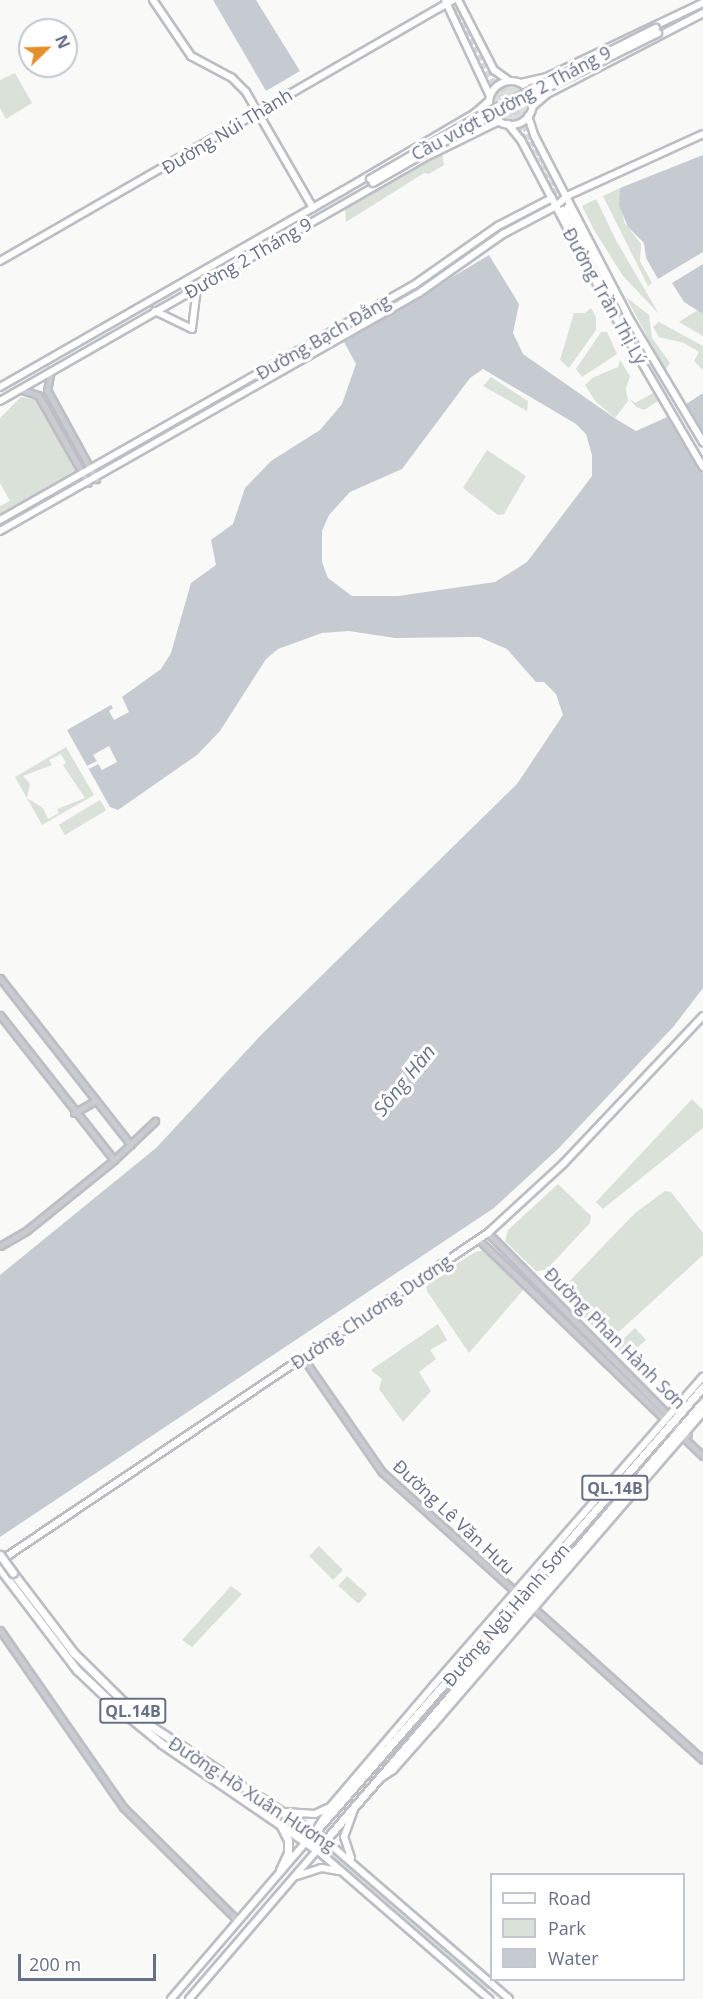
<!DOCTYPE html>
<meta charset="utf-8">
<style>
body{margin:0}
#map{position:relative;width:703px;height:1999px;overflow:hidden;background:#f9f9f7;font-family:"Open Sans",sans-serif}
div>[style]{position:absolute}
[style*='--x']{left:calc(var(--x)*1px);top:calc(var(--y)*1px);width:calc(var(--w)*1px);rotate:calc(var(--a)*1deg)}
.green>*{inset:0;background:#d9e1d8;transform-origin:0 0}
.round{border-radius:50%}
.water>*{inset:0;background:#c6cbd2}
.pier>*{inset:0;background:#f9f9f7}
.primary-tunnel>*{height:6px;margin-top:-3px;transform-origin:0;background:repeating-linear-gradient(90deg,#d5d7db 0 6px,transparent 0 9px)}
.roads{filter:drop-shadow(2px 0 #bcbec4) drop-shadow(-2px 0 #bcbec4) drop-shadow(0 2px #bcbec4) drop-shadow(0 -2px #bcbec4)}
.tertiary>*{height:5px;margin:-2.5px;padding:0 2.5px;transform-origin:2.5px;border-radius:2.5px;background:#cacbd0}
.secondary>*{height:6px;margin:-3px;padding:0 3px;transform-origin:3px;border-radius:3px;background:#fff}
.primary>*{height:6px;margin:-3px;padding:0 3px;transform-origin:3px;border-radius:3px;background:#fff}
.primary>.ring{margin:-3px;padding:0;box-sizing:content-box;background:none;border:6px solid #fff;border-radius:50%}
.trunk>*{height:7px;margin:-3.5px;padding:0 3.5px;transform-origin:3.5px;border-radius:3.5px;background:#fff}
.bridges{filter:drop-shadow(2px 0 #bcbec3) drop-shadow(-2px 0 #bcbec3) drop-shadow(0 2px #bcbec3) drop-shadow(0 -2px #bcbec3)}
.primary-bridge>*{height:6px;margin:-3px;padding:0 3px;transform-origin:3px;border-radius:3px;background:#fff}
.trunk-bridge>*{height:7px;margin:-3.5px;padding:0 3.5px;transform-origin:3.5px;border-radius:3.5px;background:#fff}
span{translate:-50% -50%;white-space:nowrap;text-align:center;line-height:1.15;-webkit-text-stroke:6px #fff;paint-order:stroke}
.shield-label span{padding:2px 4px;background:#fff;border:2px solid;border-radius:4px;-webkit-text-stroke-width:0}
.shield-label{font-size:16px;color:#687088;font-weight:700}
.street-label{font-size:18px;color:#687088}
.water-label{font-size:20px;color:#69778b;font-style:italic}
.legend{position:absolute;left:490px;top:1873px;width:195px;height:108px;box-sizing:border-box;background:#fff;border:2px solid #c3c6cf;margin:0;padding:8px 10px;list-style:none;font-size:18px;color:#687088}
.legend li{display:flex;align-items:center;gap:12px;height:30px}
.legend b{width:30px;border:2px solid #c3c6cf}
.north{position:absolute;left:18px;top:18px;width:60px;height:60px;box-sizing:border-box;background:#fff;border:2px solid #c3c6cf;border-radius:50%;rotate:67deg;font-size:16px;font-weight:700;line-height:24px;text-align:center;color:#687088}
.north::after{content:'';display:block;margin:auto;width:21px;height:27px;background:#e48f2c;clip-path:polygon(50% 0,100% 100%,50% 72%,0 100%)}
.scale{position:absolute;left:18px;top:1954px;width:138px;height:27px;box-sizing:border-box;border:3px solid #687088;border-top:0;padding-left:8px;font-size:18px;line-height:21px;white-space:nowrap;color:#687088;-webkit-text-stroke:4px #fff;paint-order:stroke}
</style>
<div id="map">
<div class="green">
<i style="clip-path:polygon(15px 73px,32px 103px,6px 119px,0 108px,0 80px)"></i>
<i class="round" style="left:493px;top:86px;width:34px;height:34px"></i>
<i style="clip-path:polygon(442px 153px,444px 165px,429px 174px,424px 173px,346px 222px,345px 209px)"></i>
<i style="clip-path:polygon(620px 188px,624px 222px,641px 244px,640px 261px,652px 283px,648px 286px,603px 196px)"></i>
<i style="clip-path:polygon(596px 199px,617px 242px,659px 314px,623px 276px,594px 230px,582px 206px)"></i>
<i style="clip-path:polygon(626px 297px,649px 315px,652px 338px,670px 363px,665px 370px)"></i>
<i style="clip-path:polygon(591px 308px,596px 317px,596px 330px,569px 368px,560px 360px,574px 313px,585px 313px)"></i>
<i style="clip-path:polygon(698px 310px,703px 314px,703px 336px,679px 322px)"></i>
<i style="clip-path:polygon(659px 322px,703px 346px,703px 370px,694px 361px,699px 352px,684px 343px,659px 337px,653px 327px)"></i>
<i style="clip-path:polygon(601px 332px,607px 332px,617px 354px,582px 377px,576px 369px)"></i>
<i style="clip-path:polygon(620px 360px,630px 376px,626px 388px,628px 401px,615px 418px,595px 401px,585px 385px,592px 378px,618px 367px)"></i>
<i style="clip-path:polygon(491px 377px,528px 401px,527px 411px,483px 386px)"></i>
<i style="clip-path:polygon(653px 393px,658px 401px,644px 410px,636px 407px,629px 398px,635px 403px)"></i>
<i style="clip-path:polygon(21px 397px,37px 400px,77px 474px,0 516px,0 506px,10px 501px,0 483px,0 418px)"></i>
<i style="clip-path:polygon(487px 450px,526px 476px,504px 514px,498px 515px,463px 488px)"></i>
<i style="clip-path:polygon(evenodd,66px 747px,94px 795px,42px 825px,15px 777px,66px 747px,61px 754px,66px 763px,63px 765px,85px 798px,57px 809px,59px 813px,48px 819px,43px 808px,27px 798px,30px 784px,23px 776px,52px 765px,49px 760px,61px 754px)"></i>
<i style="left:100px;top:800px;width:12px;height:48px;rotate:59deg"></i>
<i style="clip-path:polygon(692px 1099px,703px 1110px,703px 1128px,603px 1209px,596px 1202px)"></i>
<i style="clip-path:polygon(558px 1184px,591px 1216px,590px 1223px,546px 1270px,536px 1271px,505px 1241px,508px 1230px)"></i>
<i style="clip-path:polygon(665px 1191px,671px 1192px,703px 1233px,703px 1255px,610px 1340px,606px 1339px,567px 1301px,562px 1294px,563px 1288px,635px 1213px)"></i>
<i style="clip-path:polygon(484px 1250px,524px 1289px,469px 1353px,427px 1291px,426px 1284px,475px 1252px)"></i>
<i style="clip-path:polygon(438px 1324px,447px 1340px,430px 1350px,436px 1359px,419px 1372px,431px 1391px,403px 1422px,379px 1389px,382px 1379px,371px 1370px)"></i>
<i style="left:635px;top:1328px;width:16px;height:27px;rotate:47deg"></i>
<i style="left:319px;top:1546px;width:34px;height:14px;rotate:45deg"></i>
<i style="left:347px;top:1576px;width:27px;height:13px;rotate:42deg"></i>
<i style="clip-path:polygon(231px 1586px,242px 1594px,192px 1647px,182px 1640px)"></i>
<i style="clip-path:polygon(327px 1850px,378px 1890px,489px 1989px,484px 1990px,325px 1853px)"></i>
</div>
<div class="water">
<i style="clip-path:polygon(213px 0,256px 0,300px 71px,266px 91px)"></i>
<i style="clip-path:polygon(703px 155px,703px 252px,658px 279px,646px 258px,644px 243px,628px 227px,619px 205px,620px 188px)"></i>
<i style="clip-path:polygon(evenodd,489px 255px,519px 304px,513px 333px,523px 354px,616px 419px,636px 431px,665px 418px,703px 393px,703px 988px,674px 1026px,558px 1149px,494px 1208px,0 1537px,0 1275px,156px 1148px,261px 1035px,517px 784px,563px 715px,556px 694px,544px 682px,536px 682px,507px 649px,479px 637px,395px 638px,349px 631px,322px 633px,278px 649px,266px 659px,220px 731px,197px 755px,118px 810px,110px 807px,67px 730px,111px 705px,113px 708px,109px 711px,114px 720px,129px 712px,122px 697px,161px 669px,171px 653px,191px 583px,216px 565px,211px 540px,233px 524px,245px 488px,271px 461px,320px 430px,342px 404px,356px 364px,344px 342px,489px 255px,483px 369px,576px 424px,586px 434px,592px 455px,592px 476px,527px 562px,495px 582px,398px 596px,352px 596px,328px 578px,322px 562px,322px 531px,329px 515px,350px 492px,402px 469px,470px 378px,483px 369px)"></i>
<i style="clip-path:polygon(703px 264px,703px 314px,684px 302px,672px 283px)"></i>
</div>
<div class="pier">
<i style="clip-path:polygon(684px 401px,703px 433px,703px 474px,667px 413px)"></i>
<i style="clip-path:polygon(109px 746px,117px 762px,102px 770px,98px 764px,89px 769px,87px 766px,97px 761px,93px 755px)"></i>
</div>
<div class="primary-tunnel">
<i style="--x:448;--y:0;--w:236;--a:61.2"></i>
<i style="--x:459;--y:7;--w:228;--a:61.4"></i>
</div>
<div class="roads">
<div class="tertiary">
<i style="--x:51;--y:370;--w:20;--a:101"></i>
<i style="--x:47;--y:390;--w:102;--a:61.2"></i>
<i style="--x:19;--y:389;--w:20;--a:18"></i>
<i style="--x:38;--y:395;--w:101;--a:60.4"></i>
<i style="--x:0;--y:978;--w:212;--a:51.9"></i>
<i style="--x:0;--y:1015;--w:184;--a:51.8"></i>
<i style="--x:74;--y:1113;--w:24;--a:-30"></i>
<i style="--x:488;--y:1233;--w:284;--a:45.3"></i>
<i style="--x:479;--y:1240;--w:311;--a:44"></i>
<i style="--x:0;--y:1246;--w:30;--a:-30"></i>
<i style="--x:26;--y:1231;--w:113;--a:-38.9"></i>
<i style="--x:114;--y:1160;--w:57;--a:-43.6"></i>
<i style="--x:303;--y:1358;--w:139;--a:55.3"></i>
<i style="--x:382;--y:1472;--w:431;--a:41.9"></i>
<i style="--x:0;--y:1630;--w:216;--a:55.2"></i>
<i style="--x:123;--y:1807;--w:161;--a:44.7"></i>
</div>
<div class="secondary">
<i style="--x:153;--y:0;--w:68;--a:55.8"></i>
<i style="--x:191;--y:56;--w:47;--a:28.2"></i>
<i style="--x:232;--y:78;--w:20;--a:45"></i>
<i style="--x:246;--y:92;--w:134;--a:60"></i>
<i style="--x:0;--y:261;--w:523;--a:-29.95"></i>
<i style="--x:0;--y:520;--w:476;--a:-29.6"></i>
<i style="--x:414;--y:285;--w:103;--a:-35.1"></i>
<i style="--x:498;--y:226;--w:61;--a:-27.4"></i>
<i style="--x:0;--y:531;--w:482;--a:-29.6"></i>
<i style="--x:419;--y:293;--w:103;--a:-35.1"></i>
<i style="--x:503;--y:234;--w:60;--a:-27.8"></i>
<i style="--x:0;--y:1561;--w:588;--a:-33.91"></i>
<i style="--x:488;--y:1233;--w:103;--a:-42.6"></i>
<i style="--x:564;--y:1163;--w:202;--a:-46.6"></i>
<i style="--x:378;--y:1780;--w:18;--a:-34"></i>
<i style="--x:393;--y:1770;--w:60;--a:-48.4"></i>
<i style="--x:433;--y:1725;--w:413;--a:-49.2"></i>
<i style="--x:285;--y:1812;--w:30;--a:4"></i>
<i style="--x:315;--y:1814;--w:14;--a:-25"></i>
<i style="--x:315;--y:1832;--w:31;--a:-58"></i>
<i style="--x:331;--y:1806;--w:159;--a:-49.6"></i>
<i style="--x:434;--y:1685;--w:409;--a:-48.9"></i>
<i style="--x:325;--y:1840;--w:243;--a:40.8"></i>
<i style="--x:351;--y:1858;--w:22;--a:-108"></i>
<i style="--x:344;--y:1837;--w:30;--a:-70"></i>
<i style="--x:297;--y:1876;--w:26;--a:-18"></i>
<i style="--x:322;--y:1868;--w:17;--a:10"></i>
<i style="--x:171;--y:1999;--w:208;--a:-49.3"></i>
<i style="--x:189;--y:1999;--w:196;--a:-49.3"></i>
<i style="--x:317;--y:1850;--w:228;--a:40.9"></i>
</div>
<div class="primary">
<i style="--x:445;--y:0;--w:106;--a:64.9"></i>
<i style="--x:458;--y:0;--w:79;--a:62.8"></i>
<i style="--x:494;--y:70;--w:17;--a:36"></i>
<i class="ring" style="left:489px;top:81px;width:38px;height:38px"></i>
<i style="--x:521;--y:83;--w:27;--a:-13"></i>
<i style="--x:547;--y:77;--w:173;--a:-25.4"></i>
<i style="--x:532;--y:107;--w:20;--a:-41"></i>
<i style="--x:547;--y:94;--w:176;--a:-27.4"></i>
<i style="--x:528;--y:116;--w:20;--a:72"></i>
<i style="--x:534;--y:135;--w:212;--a:62.5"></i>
<i style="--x:632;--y:323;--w:139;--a:59.2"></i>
<i style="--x:508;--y:124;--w:21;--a:51"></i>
<i style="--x:521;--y:140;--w:184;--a:62.2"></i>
<i style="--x:607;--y:303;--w:190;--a:59.7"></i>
<i style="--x:556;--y:206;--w:15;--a:-42"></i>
<i style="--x:567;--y:196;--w:149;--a:-24.5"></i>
<i style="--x:568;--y:207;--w:104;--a:62"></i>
<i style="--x:563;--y:210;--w:115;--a:62.5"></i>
<i style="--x:155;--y:311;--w:41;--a:25.9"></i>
<i style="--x:192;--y:329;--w:42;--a:-83.2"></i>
<i style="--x:0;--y:387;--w:396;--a:-29.8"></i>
<i style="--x:344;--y:190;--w:152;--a:-30.4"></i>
<i style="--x:475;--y:113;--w:18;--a:-41"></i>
<i style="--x:0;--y:401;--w:498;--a:-29.8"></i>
<i style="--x:432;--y:154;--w:75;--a:-26.2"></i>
</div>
<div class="trunk">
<i style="--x:0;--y:1569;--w:127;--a:52.7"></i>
<i style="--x:77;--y:1670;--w:50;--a:43.4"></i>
<i style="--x:113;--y:1704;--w:63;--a:39.2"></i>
<i style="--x:162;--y:1744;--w:188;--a:34.4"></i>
<i style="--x:317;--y:1850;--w:591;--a:-49.25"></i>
<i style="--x:13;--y:1573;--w:101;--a:52.7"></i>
<i style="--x:74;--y:1653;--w:95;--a:44.6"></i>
<i style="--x:142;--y:1720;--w:219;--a:33.3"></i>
<i style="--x:307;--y:1841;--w:602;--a:-48.9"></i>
<i style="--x:280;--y:1870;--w:19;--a:-65"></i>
<i style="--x:288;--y:1853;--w:13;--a:-90"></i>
<i style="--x:288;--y:1840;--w:16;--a:-117"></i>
</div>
</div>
<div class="bridges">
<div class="primary-bridge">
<i style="--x:370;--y:179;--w:125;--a:-29.9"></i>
<i style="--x:478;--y:117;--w:199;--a:-26.6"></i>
<i style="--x:373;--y:183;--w:122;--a:-29.9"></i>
<i style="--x:479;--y:122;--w:200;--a:-26.4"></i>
</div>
<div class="trunk-bridge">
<i style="--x:0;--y:1555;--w:22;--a:54"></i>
</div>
</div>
<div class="shield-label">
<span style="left:615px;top:1488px">QL.14B</span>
<span style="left:133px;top:1711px">QL.14B</span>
</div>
<div class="street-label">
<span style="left:511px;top:103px;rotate:-28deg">Cầu vượt Đường 2 Tháng 9</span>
<span style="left:227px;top:131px;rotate:-31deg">Đường Núi Thành</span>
<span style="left:248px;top:258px;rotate:-30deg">Đường 2 Tháng 9</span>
<span style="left:605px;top:296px;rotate:61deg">Đường Trần Thị Lý</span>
<span style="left:323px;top:337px;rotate:-30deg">Đường Bạch Đằng</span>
<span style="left:371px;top:1312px;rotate:-34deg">Đường Chương Dương</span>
<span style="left:615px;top:1338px;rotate:45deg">Đường Phan Hành Sơn</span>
<span style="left:454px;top:1517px;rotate:43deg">Đường Lê Văn Hưu</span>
<span style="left:506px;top:1615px;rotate:-49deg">Đường Ngũ Hành Sơn</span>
<span style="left:252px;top:1794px;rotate:33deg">Đường Hồ Xuân Hương</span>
</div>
<div class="water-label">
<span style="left:404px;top:1080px;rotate:-51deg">Sông Hàn</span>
</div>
<ul class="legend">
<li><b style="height:8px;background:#fff"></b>Road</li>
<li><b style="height:16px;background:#d9e1d8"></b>Park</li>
<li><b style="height:16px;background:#c6cbd2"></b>Water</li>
</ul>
<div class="north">N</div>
<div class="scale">200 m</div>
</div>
